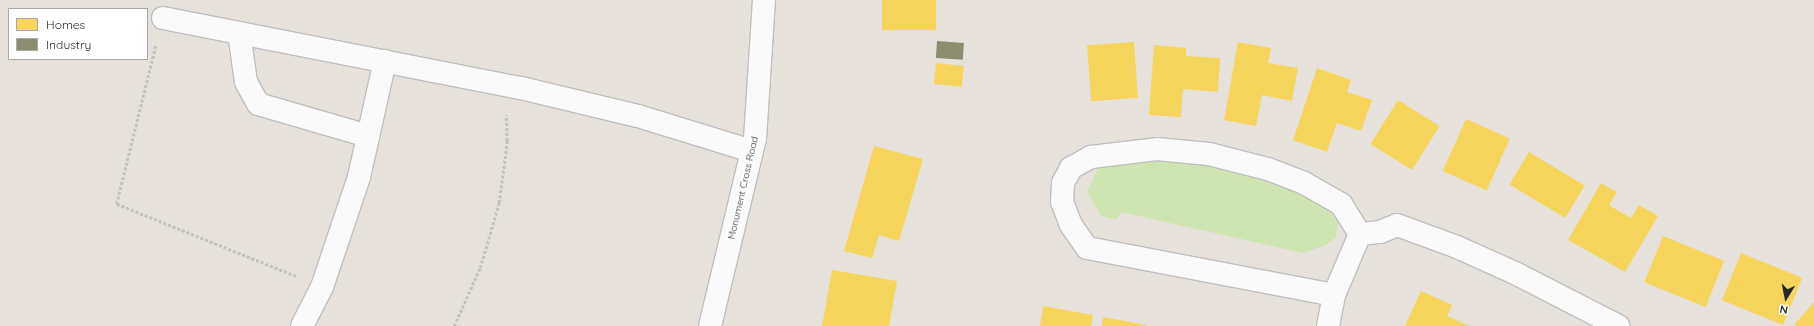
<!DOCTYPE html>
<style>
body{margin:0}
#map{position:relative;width:1814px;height:326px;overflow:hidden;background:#e7e1dc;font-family:Quicksand,sans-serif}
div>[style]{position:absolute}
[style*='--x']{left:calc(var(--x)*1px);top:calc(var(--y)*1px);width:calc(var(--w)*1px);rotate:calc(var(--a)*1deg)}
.green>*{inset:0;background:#cfe5b1}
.homes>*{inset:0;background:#f6d55c;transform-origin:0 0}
.industry>*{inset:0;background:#8c8c6e;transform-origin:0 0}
.path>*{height:2.5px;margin-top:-1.25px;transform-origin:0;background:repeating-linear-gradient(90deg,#c3c2c1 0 3px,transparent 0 5px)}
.roads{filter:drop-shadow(1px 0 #c0bfbf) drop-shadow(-1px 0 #c0bfbf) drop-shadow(0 1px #c0bfbf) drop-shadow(0 -1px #c0bfbf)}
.street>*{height:22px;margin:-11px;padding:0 11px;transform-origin:11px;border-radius:11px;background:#fbfafa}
span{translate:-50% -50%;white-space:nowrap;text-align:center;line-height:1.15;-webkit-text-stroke:4px #fff;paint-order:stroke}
.street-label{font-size:10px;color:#282828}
.legend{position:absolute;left:8px;top:8px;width:140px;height:52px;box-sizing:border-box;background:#fff;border:1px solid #a9a9a9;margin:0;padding:5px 7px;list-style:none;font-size:12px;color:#282828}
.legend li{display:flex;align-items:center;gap:8px;height:20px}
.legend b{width:20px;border:1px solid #a9a9a9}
.north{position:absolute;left:1766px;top:278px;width:40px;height:40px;-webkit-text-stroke:3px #fff;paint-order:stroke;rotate:190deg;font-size:11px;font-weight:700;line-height:16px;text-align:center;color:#282828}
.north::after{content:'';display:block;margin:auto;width:14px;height:18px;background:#282828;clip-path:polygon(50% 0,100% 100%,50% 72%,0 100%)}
</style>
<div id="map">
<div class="green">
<i style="clip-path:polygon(1116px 157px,1180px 161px,1252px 172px,1322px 201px,1338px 223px,1336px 237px,1326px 245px,1303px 253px,1121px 212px,1117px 220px,1101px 216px,1087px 192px,1098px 168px)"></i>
</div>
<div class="homes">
<i style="left:882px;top:0;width:54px;height:30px"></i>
<i style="left:1134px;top:42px;width:56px;height:47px;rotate:86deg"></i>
<i style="clip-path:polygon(1238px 42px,1271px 48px,1268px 63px,1298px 68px,1292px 101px,1262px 95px,1256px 126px,1224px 120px)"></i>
<i style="clip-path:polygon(1154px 45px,1186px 48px,1186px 56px,1220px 58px,1218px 92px,1183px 89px,1181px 117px,1149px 115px)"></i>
<i style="left:936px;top:63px;width:28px;height:21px;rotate:6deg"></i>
<i style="clip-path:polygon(1317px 68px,1351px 80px,1347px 92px,1372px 100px,1361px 131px,1337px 123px,1327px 152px,1293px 140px)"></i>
<i style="left:1398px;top:100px;width:49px;height:52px;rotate:32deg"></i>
<i style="left:1466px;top:119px;width:48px;height:57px;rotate:24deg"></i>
<i style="clip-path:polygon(874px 146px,923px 159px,899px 241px,879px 235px,872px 258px,844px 251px)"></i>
<i style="left:1529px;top:152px;width:65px;height:38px;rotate:31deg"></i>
<i style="clip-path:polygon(1601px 183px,1617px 192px,1609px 205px,1622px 213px,1631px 218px,1639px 205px,1658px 216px,1625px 272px,1568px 240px)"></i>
<i style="left:1663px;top:236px;width:66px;height:50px;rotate:22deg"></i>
<i style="left:1741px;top:253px;width:66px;height:51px;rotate:22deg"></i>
<i style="clip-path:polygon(832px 270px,897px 281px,889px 326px,822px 326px)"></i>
<i style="clip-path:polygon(1421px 291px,1452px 305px,1447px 316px,1469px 326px,1405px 326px)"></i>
<i style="clip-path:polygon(1814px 302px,1814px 326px,1797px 326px,1795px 324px)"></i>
<i style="clip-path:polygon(1043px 306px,1093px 315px,1091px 326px,1040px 326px)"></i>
<i style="clip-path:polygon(1103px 317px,1146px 325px,1146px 326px,1102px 326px)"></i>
</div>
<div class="industry">
<i style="left:937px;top:41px;width:27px;height:17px;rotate:4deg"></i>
</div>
<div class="path">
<i style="--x:156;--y:46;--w:163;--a:103.9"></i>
<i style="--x:117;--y:204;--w:193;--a:21.9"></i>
<i style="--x:454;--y:326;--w:64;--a:-65.9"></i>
<i style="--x:480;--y:268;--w:68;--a:-73.7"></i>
<i style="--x:499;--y:203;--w:63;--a:-82.6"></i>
<i style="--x:507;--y:141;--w:26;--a:-92"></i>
</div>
<div class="roads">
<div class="street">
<i style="--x:163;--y:18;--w:365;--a:11.1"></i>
<i style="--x:521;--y:88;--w:120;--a:13.5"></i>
<i style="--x:638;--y:116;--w:119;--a:17.1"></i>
<i style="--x:239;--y:33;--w:49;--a:81.9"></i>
<i style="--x:246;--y:82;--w:25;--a:61"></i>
<i style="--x:258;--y:104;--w:115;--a:16.2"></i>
<i style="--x:1334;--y:295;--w:251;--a:-169.2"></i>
<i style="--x:1087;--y:248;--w:28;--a:-125"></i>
<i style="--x:1071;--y:225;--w:25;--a:-111"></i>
<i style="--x:1062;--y:202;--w:19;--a:-87"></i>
<i style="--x:1063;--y:183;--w:17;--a:-62"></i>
<i style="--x:1071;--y:168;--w:23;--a:-29"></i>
<i style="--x:1091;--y:157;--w:66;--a:-6.9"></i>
<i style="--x:1157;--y:149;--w:52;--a:5.5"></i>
<i style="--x:1209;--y:154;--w:61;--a:14.3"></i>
<i style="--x:1268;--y:169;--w:39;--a:21"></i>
<i style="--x:1304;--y:183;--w:43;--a:29.6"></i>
<i style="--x:1341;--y:204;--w:36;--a:58"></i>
<i style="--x:302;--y:326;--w:44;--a:-62.9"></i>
<i style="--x:322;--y:287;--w:116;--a:-71.4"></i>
<i style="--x:359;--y:177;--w:119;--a:-77.4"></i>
<i style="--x:710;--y:326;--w:192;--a:-76.5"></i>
<i style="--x:755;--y:139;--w:139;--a:-86.3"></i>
<i style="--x:1328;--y:326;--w:32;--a:-79"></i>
<i style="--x:1334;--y:295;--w:66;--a:-66.9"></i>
<i style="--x:1360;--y:234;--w:20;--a:-6"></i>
<i style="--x:1380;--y:232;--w:18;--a:-22"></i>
<i style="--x:1397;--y:225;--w:64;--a:20.1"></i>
<i style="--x:1457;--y:247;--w:66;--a:24.2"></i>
<i style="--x:1517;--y:274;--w:114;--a:27.2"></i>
</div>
</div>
<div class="street-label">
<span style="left:743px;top:188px;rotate:-77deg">Monument Cross Road</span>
</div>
<ul class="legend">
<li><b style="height:11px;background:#f6d55c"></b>Homes</li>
<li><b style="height:11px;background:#8c8c6e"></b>Industry</li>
</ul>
<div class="north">N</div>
</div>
